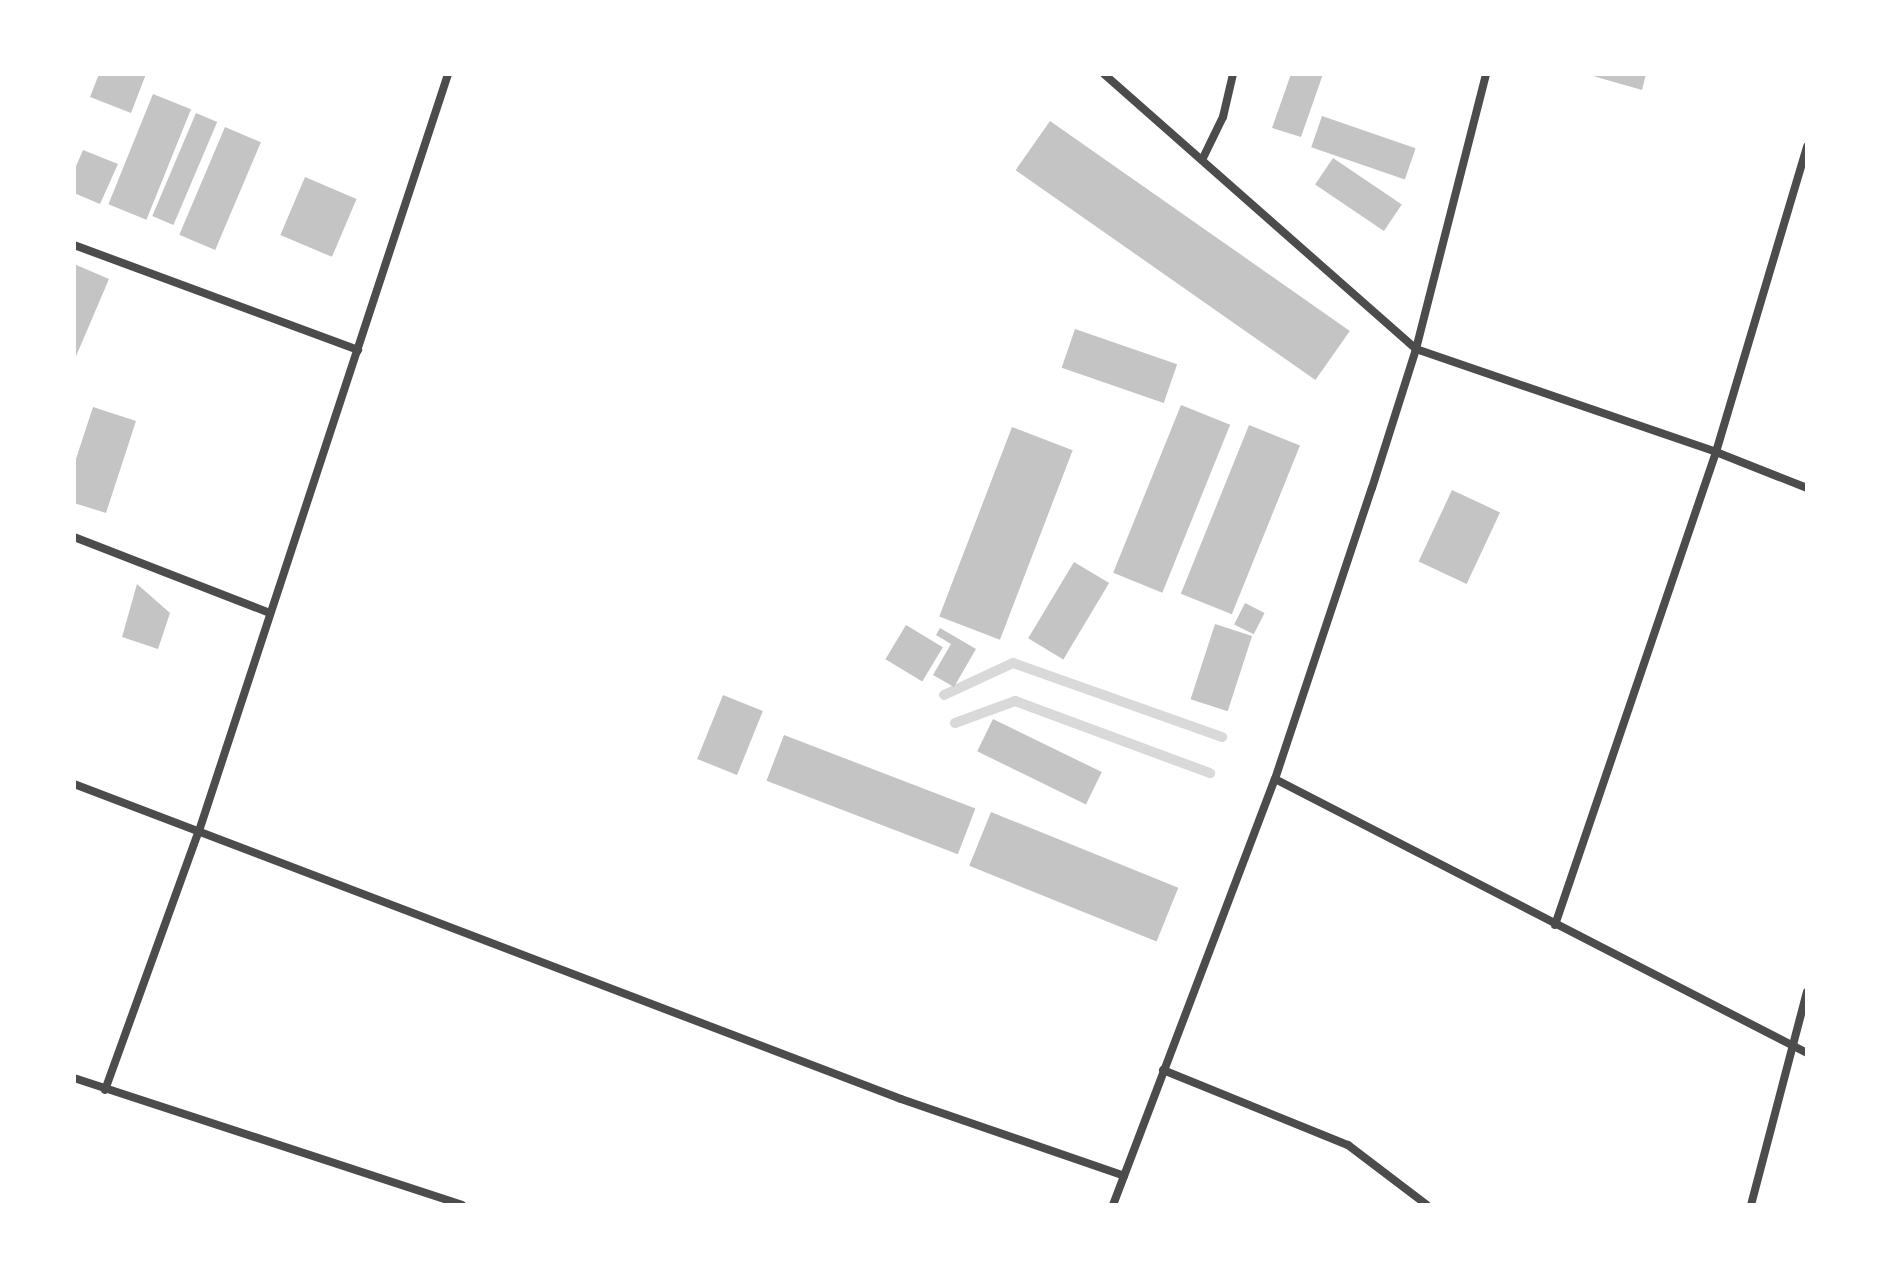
<!DOCTYPE html>
<style>
body{margin:0}
#map{position:relative;width:1881px;height:1279px;overflow:hidden;background:#fff;font-family:Montserrat,sans-serif}
div>[style]{position:absolute}
[style*='--x']{left:calc(var(--x)*1px);top:calc(var(--y)*1px);width:calc(var(--w)*1px);rotate:calc(var(--a)*1deg)}
.stream>*{height:10px;margin:-5px;padding:0 5px;transform-origin:5px;border-radius:5px;background:#d9d9d9}
.building>*{inset:0;background:#c4c4c4;transform-origin:0 0}
.minor>*{height:8px;margin:-4px;padding:0 4px;transform-origin:4px;border-radius:4px;background:#4c4c4c}
span{translate:-50% -50%;white-space:nowrap;text-align:center;line-height:1.15;-webkit-text-stroke:8px #fff;paint-order:stroke}
.frame{position:absolute;inset:0;border:76px solid #fff;pointer-events:none}
</style>
<div id="map">
<div class="stream">
<i style="--x:944;--y:695;--w:76;--a:-24.9"></i>
<i style="--x:1013;--y:663;--w:222;--a:19.5"></i>
<i style="--x:955;--y:723;--w:64;--a:-20.1"></i>
<i style="--x:1015;--y:701;--w:208;--a:20.3"></i>
</div>
<div class="building">
<i style="clip-path:polygon(99px 74px,146px 74px,131px 113px,90px 97px)"></i>
<i style="clip-path:polygon(1291px 74px,1323px 74px,1301px 137px,1272px 128px)"></i>
<i style="clip-path:polygon(1586px 74px,1646px 74px,1642px 90px)"></i>
<i style="left:153px;top:94px;width:41px;height:119px;rotate:22deg"></i>
<i style="left:196px;top:113px;width:23px;height:112px;rotate:23deg"></i>
<i style="left:1322px;top:116px;width:99px;height:33px;rotate:19deg"></i>
<i style="left:1050px;top:121px;width:366px;height:60px;rotate:35deg"></i>
<i style="left:225px;top:127px;width:39px;height:117px;rotate:23deg"></i>
<i style="clip-path:polygon(83px 150px,118px 164px,100px 204px,74px 193px,74px 171px)"></i>
<i style="left:1333px;top:158px;width:83px;height:32px;rotate:34deg"></i>
<i style="left:305px;top:177px;width:56px;height:63px;rotate:23deg"></i>
<i style="clip-path:polygon(74px 264px,109px 279px,74px 361px)"></i>
<i style="left:1075px;top:329px;width:108px;height:41px;rotate:19deg"></i>
<i style="left:1181px;top:405px;width:53px;height:181px;rotate:22deg"></i>
<i style="clip-path:polygon(93px 407px,136px 421px,106px 513px,74px 503px,74px 465px)"></i>
<i style="left:1249px;top:425px;width:55px;height:182px;rotate:22deg"></i>
<i style="left:1012px;top:427px;width:65px;height:203px;rotate:21deg"></i>
<i style="left:1452px;top:490px;width:53px;height:79px;rotate:25deg"></i>
<i style="left:1074px;top:562px;width:41px;height:89px;rotate:31deg"></i>
<i style="clip-path:polygon(137px 584px,170px 613px,158px 649px,122px 637px)"></i>
<i style="left:1245px;top:603px;width:22px;height:24px;rotate:27deg"></i>
<i style="left:1215px;top:624px;width:39px;height:79px;rotate:18deg"></i>
<i style="left:906px;top:625px;width:43px;height:40px;rotate:31deg"></i>
<i style="clip-path:polygon(940px 628px,976px 649px,954px 687px,933px 675px,951px 644px,936px 635px)"></i>
<i style="left:723px;top:695px;width:43px;height:69px;rotate:22deg"></i>
<i style="left:993px;top:719px;width:121px;height:36px;rotate:26deg"></i>
<i style="left:784px;top:735px;width:205px;height:49px;rotate:21deg"></i>
<i style="left:991px;top:812px;width:202px;height:58px;rotate:22deg"></i>
</div>
<div class="minor">
<i style="--x:1104;--y:74;--w:416;--a:41.4"></i>
<i style="--x:1416;--y:349;--w:317;--a:18.9"></i>
<i style="--x:1716;--y:452;--w:98;--a:21.6"></i>
<i style="--x:1202;--y:160;--w:48;--a:-64"></i>
<i style="--x:1223;--y:117;--w:44;--a:-76.9"></i>
<i style="--x:74;--y:245;--w:303;--a:20.3"></i>
<i style="--x:74;--y:537;--w:210;--a:21.2"></i>
<i style="--x:1275;--y:779;--w:598;--a:27.25"></i>
<i style="--x:74;--y:784;--w:885;--a:20.85"></i>
<i style="--x:901;--y:1099;--w:236;--a:19"></i>
<i style="--x:1555;--y:925;--w:500;--a:-71.2"></i>
<i style="--x:1716;--y:452;--w:319;--a:-73.4"></i>
<i style="--x:1163;--y:1070;--w:200;--a:22.1"></i>
<i style="--x:1348;--y:1145;--w:99;--a:37.2"></i>
<i style="--x:74;--y:1078;--w:408;--a:18.1"></i>
<i style="--x:105;--y:1090;--w:276;--a:-70.1"></i>
<i style="--x:199;--y:831;--w:797;--a:-71.79"></i>
<i style="--x:1113;--y:1205;--w:456;--a:-69.2"></i>
<i style="--x:1275;--y:779;--w:307;--a:-71.6"></i>
<i style="--x:1372;--y:488;--w:146;--a:-72.4"></i>
<i style="--x:1416;--y:349;--w:284;--a:-75.7"></i>
<i style="--x:1751;--y:1205;--w:220;--a:-75.3"></i>
</div>
<div class="frame"></div>
</div>
